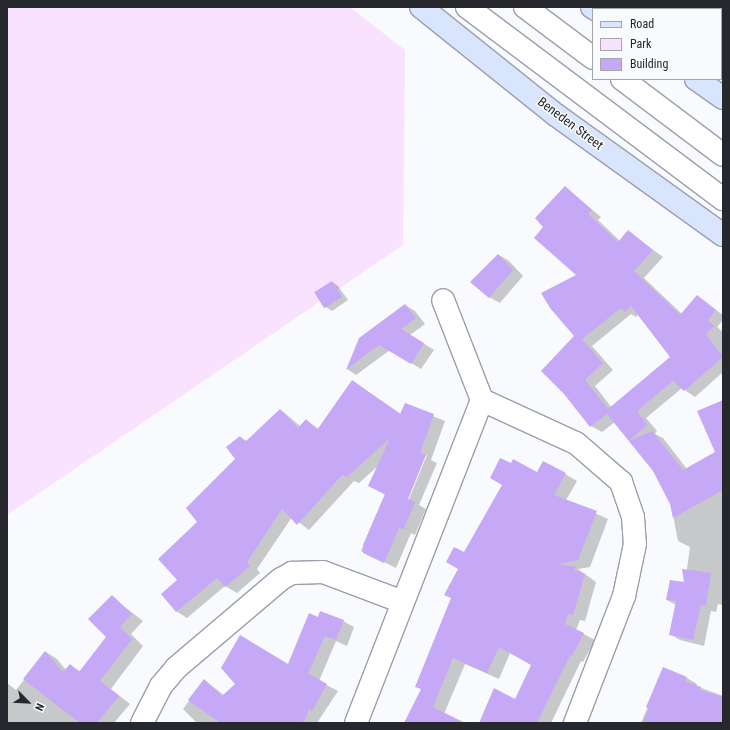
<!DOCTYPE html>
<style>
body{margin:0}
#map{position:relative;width:730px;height:730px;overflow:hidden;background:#f9fafd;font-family:"Roboto Condensed",sans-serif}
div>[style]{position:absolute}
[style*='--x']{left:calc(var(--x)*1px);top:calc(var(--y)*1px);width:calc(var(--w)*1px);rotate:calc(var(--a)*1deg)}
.green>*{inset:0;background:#f8e2fe}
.shadow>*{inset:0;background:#0003}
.building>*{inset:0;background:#c5a8f6;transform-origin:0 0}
.roads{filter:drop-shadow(1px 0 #9c9daf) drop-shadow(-1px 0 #9c9daf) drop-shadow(0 1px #9c9daf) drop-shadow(0 -1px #9c9daf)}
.minor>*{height:22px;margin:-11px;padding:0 11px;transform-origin:11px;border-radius:11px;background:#fff}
.major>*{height:22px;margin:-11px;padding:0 11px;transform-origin:11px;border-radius:11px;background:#d9e5fc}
span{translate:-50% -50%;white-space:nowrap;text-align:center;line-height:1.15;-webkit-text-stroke:3px #f9fafd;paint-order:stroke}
.street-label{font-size:13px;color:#27272e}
.frame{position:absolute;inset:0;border:8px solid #27272e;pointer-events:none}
.legend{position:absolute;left:592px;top:8px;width:130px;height:72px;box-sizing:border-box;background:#f9fafd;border:1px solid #a5a6aa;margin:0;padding:5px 7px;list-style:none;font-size:12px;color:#27272e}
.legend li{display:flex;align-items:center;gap:8px;height:20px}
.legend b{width:20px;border:1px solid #a5a6aa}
.north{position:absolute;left:8px;top:682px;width:40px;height:40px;-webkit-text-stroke:3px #f9fafd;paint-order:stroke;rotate:114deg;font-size:11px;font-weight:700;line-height:16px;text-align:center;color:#27272e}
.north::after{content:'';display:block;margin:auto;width:14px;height:18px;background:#27272e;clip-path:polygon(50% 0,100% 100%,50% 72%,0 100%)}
</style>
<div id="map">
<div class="green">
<i style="clip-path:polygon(7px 7px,350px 7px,405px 50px,403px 245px,7px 515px)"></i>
<i style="clip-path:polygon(666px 7px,723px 7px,723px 47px,721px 9px)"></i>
</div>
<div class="shadow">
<i style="clip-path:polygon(evenodd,565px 187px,601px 217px,598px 220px,620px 241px,628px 232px,663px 257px,644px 278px,682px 314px,697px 296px,723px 315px,723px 320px,717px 327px,723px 332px,723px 372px,695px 397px,682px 388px,646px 418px,657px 431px,655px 434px,663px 438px,687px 469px,716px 453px,723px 401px,723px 605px,718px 604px,716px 612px,711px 611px,704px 646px,680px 640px,670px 634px,676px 605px,667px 600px,685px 583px,690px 547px,678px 541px,671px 504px,653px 470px,615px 422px,602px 432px,591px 426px,565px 393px,576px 336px,577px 275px,545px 227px,565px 187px,631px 314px,636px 317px,638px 315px,671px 357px,612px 408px,595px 386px,613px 370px,592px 346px,631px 314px)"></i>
<i style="clip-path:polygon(499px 255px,509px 261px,523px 276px,500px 303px,489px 297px)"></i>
<i style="clip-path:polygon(332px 282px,338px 286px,348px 300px,332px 311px,326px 307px,316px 293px)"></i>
<i style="clip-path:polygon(405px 305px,415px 311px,425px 324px,410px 335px,434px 350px,421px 369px,390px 350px,356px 375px,347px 369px)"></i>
<i style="clip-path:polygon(evenodd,352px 381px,401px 414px,405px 405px,445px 421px,431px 460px,437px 463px,419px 505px,426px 509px,415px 535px,411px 533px,396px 568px,361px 551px,385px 495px,369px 486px,379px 465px,359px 483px,354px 481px,309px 530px,292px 517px,257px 569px,260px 573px,237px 593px,225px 586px,187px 618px,176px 611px,179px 581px,199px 523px,236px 459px,240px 437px,247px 441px,281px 410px,300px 426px,306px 420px,319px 429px,352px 381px,425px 455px,427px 455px,407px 504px,405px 503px,425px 455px)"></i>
<i style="clip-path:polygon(538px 473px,565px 474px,577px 481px,566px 500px,608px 519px,590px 567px,578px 569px,596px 582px,585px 621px,580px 620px,576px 630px,595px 640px,583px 662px,581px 661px,551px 723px,482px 723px,489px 706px,487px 705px,495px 690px,516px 701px,532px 665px,510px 653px,499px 679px,465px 664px,444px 714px,450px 723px,405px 723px,422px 689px,416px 686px,452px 598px,464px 553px)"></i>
<i style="clip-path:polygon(112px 597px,143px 621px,131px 634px,143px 646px,111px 689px,130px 704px,114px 723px,7px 723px,7px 683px,16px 690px,46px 652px,57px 659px,66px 670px,70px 665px,80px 671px,107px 637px)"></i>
<i style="clip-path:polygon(319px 618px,343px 621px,354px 627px,347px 646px,336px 641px,319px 681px,338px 691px,317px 723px,221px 723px,218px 720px,217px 723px,197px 723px,183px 709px,204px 680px,224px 695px,288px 665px)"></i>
<i style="clip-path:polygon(664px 668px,687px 678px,697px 684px,696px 686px,723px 696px,723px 723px,641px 723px)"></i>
</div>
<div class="building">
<i style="clip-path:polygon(evenodd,565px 186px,592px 210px,588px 214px,618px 242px,628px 230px,653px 250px,634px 271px,680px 315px,697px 295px,716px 310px,708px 320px,714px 326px,706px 334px,723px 357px,684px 391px,673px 381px,637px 411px,647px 425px,629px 441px,652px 431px,683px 470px,715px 452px,697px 411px,723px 400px,723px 490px,673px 518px,670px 504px,653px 471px,607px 414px,590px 427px,564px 394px,541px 371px,574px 336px,550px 308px,541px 293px,576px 275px,534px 238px,543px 227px,535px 218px,565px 186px,631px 306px,670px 357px,608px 409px,585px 380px,603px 363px,582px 339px,621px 308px,625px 312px,631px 306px)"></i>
<i style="clip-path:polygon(498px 254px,513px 270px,489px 298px,470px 282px)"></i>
<i style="left:332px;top:281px;width:19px;height:21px;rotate:58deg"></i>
<i style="clip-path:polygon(405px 304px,416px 318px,401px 329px,424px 343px,411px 364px,379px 345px,346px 370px,359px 338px)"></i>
<i style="clip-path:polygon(352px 380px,400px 414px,405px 403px,434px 414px,420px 453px,426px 455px,408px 499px,415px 502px,404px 529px,399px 528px,384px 563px,363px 553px,363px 545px,385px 494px,368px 486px,390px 438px,347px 477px,342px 475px,297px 525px,282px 509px,247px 562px,250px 566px,225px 587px,217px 578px,176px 612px,161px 594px,177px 580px,158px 559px,197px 522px,186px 508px,235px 459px,226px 447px,240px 436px,245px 442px,280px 409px,298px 428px,306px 419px,317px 430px)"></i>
<i style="clip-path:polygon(500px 458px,511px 463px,513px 459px,537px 472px,543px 461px,566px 473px,554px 495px,597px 511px,578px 560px,559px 564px,576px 567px,574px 570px,585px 574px,573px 615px,568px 614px,565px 624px,584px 633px,572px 656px,570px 655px,537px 723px,479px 723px,494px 688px,515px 699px,531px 665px,499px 647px,487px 673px,453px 658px,433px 707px,465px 723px,404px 723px,421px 689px,415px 687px,451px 598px,444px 595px,458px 569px,446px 562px,454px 547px,464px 552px,502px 485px,490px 478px)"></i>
<i style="clip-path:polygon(682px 569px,711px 573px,706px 606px,701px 605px,693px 640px,669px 635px,676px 601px,666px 600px,670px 580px,684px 582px)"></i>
<i style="clip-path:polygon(112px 595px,132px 614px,120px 627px,132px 639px,100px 681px,119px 696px,97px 723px,80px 723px,23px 679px,45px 651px,63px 672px,70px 664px,79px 672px,106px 637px,88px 619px)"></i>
<i style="clip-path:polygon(320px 611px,344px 620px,336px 640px,325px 636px,308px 673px,327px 684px,312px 711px,309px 709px,303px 723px,220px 723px,188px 700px,204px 679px,222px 696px,235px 684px,221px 668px,240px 635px,288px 664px,309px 613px,318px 617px)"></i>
<i style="clip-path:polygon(663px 667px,687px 677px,685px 681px,701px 687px,700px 690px,723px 697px,723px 723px,642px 723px,649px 709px,646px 707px)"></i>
</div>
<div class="roads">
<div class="minor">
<i style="--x:467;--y:7;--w:320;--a:36.9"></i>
<i style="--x:525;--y:7;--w:85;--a:36.9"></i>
<i style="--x:622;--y:79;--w:126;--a:37"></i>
<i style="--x:482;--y:400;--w:103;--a:24.6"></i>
<i style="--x:576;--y:443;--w:60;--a:40.9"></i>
<i style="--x:621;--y:482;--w:37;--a:71"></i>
<i style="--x:633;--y:517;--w:27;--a:86"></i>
<i style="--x:635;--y:544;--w:53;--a:101.9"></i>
<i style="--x:624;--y:596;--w:136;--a:111.1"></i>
<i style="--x:142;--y:723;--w:42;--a:-62.8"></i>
<i style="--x:161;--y:686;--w:23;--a:-50"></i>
<i style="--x:176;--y:668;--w:138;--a:-40.3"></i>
<i style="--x:281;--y:579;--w:13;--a:-29"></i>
<i style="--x:292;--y:573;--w:31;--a:-2"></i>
<i style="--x:323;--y:572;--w:85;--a:20.6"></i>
<i style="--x:356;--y:723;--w:347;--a:-68.7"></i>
<i style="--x:482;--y:400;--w:107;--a:-111.3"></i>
</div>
<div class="major">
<i style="--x:421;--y:7;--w:173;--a:38.7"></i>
<i style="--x:556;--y:115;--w:206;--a:35.7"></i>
<i style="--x:592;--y:7;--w:4;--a:34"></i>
<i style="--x:696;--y:79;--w:33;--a:35"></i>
</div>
</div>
<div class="street-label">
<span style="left:570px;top:124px;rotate:37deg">Beneden Street</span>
</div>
<div class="frame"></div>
<ul class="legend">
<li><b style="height:5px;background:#d9e5fc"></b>Road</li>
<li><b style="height:11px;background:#f8e2fe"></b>Park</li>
<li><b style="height:11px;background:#c5a8f6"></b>Building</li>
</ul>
<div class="north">N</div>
</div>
